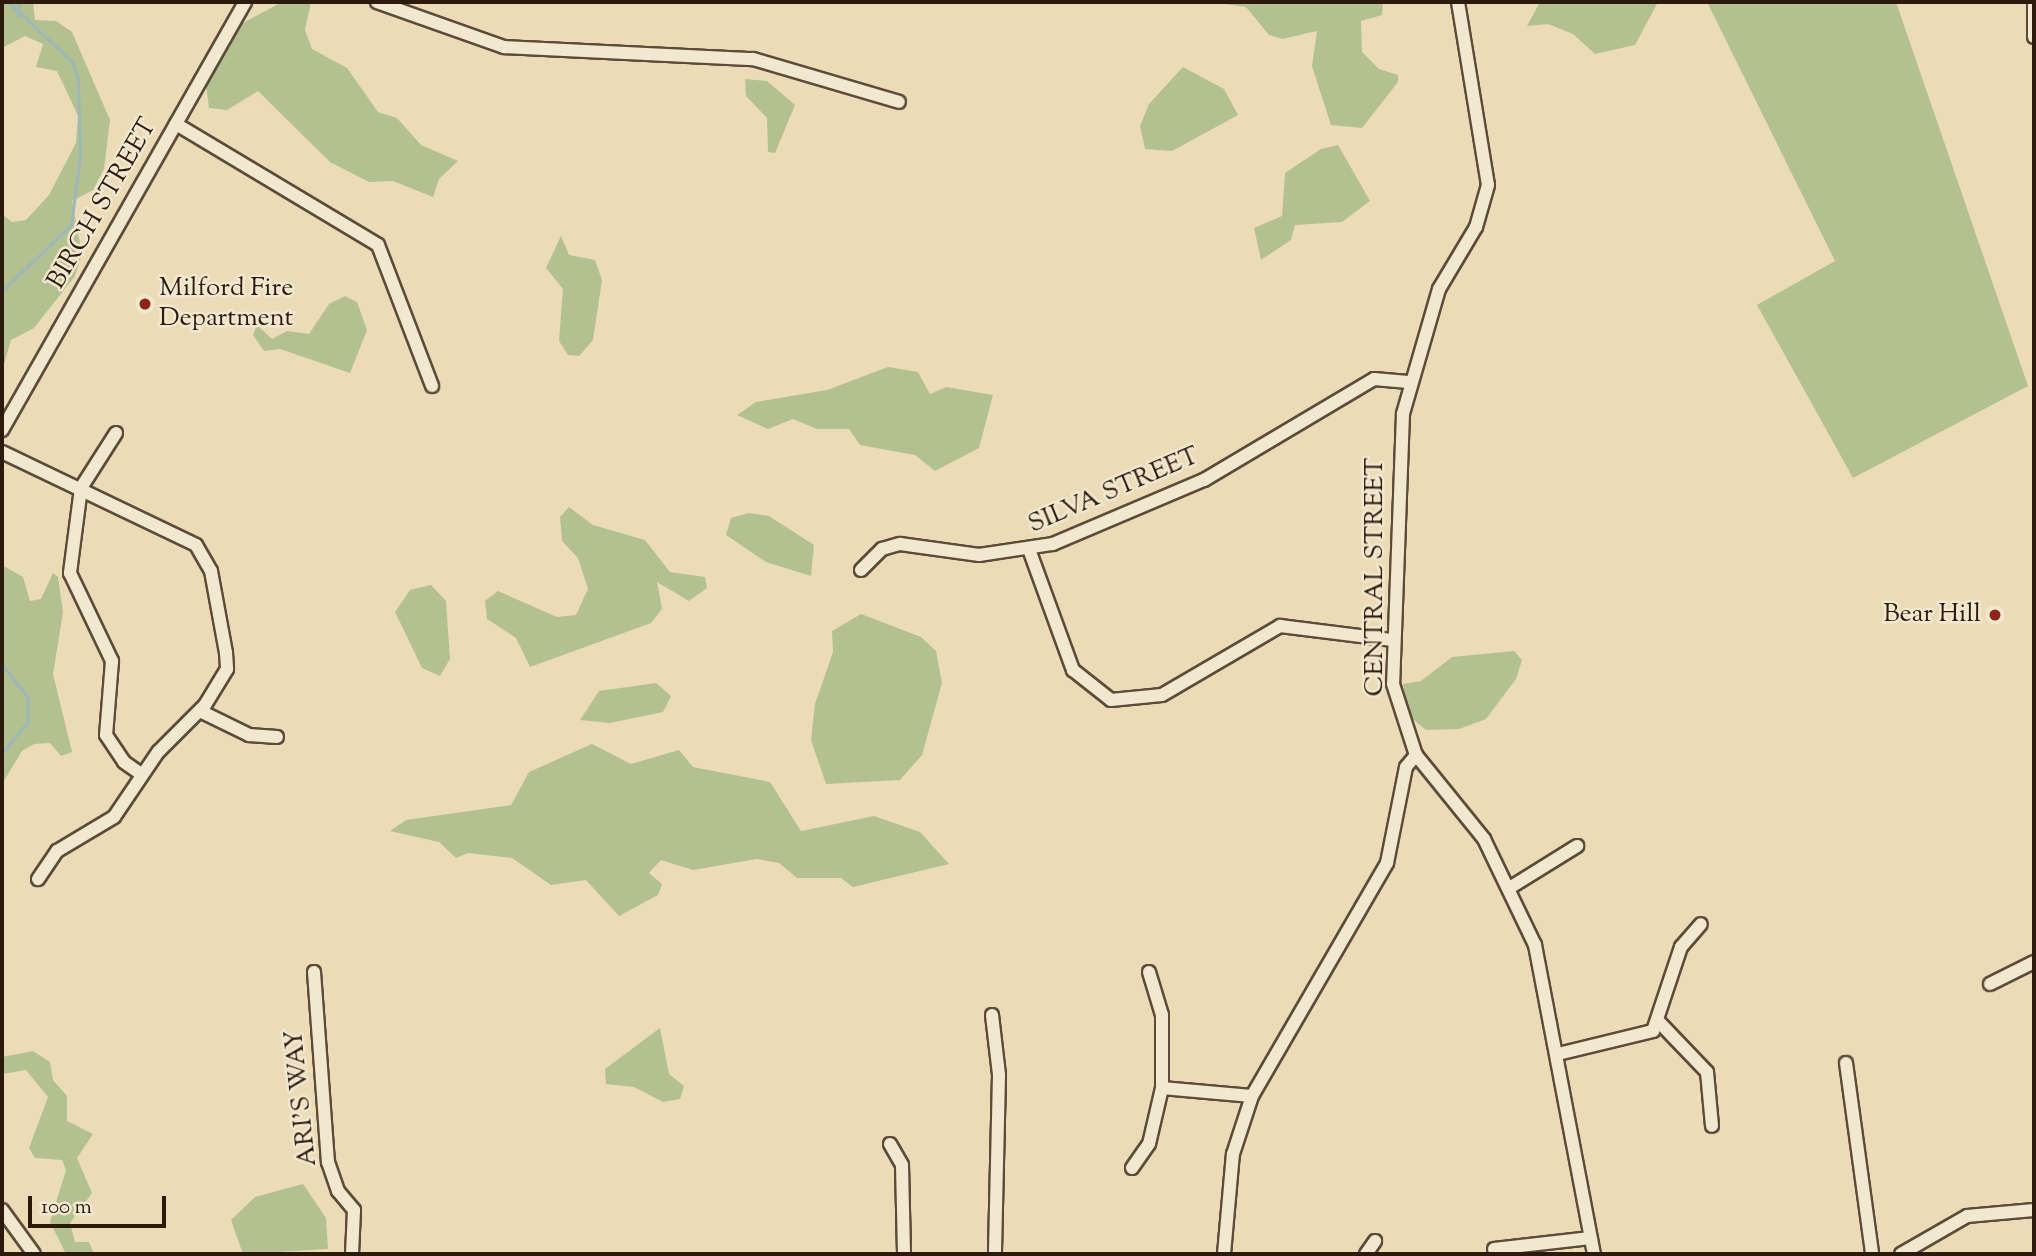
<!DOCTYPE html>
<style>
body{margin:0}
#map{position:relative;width:2036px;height:1256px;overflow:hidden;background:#ebdbb7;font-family:"Sorts Mill Goudy",serif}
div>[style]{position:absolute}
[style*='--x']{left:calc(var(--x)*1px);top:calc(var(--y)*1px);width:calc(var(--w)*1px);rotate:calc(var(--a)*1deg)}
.green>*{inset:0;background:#b3c191}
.stream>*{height:2.5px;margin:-1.25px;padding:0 1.25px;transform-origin:1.25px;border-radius:1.25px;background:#9db8b9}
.roads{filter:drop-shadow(2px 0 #5c4b38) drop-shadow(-2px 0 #5c4b38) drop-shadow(0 2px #5c4b38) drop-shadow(0 -2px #5c4b38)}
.minor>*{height:12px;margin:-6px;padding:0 6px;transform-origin:6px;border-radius:6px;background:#f2e8d0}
.dots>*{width:19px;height:19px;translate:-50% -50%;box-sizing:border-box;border:4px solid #f2e8d0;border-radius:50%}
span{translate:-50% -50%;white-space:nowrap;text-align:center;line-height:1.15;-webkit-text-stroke:5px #f2e8d0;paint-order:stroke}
.street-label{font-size:26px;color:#2c1b0d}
.poi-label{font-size:26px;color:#2c1b0d}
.left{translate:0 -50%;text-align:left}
.right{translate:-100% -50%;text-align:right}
.frame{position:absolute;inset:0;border:4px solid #2c1b0d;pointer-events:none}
.scale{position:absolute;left:28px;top:1196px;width:138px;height:32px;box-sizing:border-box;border:4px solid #2c1b0d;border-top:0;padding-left:9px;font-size:21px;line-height:24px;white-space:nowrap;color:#2c1b0d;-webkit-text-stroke:5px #f2e8d0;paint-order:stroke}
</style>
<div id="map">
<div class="green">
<i style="clip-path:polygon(2px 2px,33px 2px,35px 20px,56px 21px,72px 32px,110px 120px,104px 169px,93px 190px,72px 201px,82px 254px,75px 276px,34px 328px,11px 340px,2px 371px,2px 214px,12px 222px,26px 220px,49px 195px,76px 143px,78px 116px,57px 71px,36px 67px,43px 44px,25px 36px,2px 48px)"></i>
<i style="clip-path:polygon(282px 2px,311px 2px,305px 30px,312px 49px,347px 68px,378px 112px,397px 118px,421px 145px,458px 161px,439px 179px,433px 197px,393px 181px,369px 182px,330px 162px,258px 91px,227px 110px,209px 108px,206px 85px,241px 24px)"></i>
<i style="clip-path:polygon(1212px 2px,1383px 2px,1382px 15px,1361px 21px,1362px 52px,1379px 69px,1398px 75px,1398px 82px,1362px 128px,1331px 125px,1312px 66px,1317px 31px,1282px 39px,1269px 35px,1246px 7px)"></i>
<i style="clip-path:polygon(1540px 2px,1658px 2px,1635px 45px,1595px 54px,1573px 34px,1548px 24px,1527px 26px)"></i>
<i style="clip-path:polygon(1896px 2px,2028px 386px,1853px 478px,1757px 305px,1835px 261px,1708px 4px)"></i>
<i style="clip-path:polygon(1183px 67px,1224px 89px,1238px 115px,1172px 151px,1145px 149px,1140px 126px,1149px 104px)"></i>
<i style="clip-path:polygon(745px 79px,767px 81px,795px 105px,775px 153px,768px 152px,767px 118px,746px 96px)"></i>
<i style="clip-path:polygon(1338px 145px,1370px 201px,1342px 222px,1295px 225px,1291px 240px,1261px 260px,1254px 228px,1282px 216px,1285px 173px,1321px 149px)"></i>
<i style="clip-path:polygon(561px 236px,569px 255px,595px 260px,602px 280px,593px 340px,579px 356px,568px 355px,559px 341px,563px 289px,546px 268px)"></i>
<i style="clip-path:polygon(345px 296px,357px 302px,367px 330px,350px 373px,280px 349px,264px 351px,253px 335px,257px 325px,272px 339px,287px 331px,309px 334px,329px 304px)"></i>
<i style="clip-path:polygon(888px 367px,918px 372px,930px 394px,946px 387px,993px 395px,979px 448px,935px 471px,915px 455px,860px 445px,849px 429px,817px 429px,793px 419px,768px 429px,737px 415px,756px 402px,827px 390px)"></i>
<i style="clip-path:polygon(569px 507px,593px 525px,645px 540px,670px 572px,705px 577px,707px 588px,689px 601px,657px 582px,662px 609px,651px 623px,530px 667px,516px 638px,487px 619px,485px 601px,498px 591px,557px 617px,576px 615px,588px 589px,578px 558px,562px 541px,560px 517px)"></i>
<i style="clip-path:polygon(749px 513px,769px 516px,814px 545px,811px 576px,766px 562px,726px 535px,731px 518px)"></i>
<i style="clip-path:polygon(2px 565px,23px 577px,30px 601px,41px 599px,53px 573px,58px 577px,63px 612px,53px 674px,72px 752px,61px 756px,50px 743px,34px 744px,22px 751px,2px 784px)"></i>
<i style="clip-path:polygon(431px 585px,446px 601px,450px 659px,440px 676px,422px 668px,395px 612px,410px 590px)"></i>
<i style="clip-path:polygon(861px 614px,921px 637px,936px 651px,942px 683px,922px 755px,900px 780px,826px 784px,811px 740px,815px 704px,833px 652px,832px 631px)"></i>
<i style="clip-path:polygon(1514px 651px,1522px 660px,1516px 679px,1486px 719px,1459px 729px,1426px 730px,1408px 715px,1403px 684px,1421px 681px,1452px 657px)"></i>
<i style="clip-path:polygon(656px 683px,671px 696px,663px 712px,610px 723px,580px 720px,599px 691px)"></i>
<i style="clip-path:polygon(592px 744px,631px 764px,679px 750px,693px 767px,770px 782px,801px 831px,874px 816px,920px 832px,949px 864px,853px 887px,841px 878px,797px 878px,779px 863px,757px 859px,693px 870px,661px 860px,649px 873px,662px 884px,658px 895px,619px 916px,586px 880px,551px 885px,512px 858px,468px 853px,456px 858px,439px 842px,390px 831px,406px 820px,511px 805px,529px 772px)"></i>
<i style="clip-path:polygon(660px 1028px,669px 1074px,684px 1086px,680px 1099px,663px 1102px,634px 1087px,606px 1084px,605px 1069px)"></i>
<i style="clip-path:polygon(33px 1051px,50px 1062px,53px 1080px,67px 1096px,67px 1121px,93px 1134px,77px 1158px,92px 1193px,70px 1223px,75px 1242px,89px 1242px,94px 1254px,66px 1254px,50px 1222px,66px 1170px,62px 1160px,35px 1158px,29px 1148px,48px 1097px,26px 1070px,2px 1074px,2px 1057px)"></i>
<i style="clip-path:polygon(303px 1184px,326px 1218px,328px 1249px,243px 1254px,231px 1220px,255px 1197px)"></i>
</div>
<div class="stream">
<i style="--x:18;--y:16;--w:14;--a:-86"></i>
<i style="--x:2;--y:291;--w:95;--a:-43.7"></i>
<i style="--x:71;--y:225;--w:71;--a:-82.7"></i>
<i style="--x:80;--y:155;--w:76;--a:-91.5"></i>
<i style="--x:78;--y:79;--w:19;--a:-111"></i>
<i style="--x:71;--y:61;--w:86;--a:-136.9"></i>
<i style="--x:2;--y:664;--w:42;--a:51.8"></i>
<i style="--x:28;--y:697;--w:25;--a:90"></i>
<i style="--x:28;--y:722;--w:41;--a:129.1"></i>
</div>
<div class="roads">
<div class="minor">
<i style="--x:377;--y:2;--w:135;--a:19.5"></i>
<i style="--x:504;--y:47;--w:249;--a:2.8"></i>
<i style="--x:753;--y:59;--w:152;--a:16.4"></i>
<i style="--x:1458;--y:2;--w:185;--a:80.7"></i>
<i style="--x:1488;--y:185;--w:44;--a:105.9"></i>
<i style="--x:1476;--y:227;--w:72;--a:120.8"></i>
<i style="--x:1439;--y:289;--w:130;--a:106.1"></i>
<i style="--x:1403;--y:414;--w:270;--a:92.1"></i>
<i style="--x:1393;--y:684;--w:75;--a:72.1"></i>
<i style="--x:1416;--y:755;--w:108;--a:51"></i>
<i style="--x:1484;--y:839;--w:118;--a:64.3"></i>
<i style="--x:1535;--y:945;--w:315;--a:79.2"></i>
<i style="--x:2034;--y:2;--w:35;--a:90"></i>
<i style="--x:176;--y:124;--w:235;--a:30.9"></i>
<i style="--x:378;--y:245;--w:151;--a:69"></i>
<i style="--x:2;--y:430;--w:492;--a:-60.4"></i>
<i style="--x:116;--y:433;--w:65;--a:122.5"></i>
<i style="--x:81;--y:488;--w:86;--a:97.4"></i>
<i style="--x:70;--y:573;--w:98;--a:64.5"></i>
<i style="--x:112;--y:661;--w:74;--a:94.6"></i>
<i style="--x:106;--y:735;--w:32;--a:56"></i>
<i style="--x:124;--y:762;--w:21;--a:35"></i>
<i style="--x:2;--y:452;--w:215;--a:25.6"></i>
<i style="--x:196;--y:545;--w:30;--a:60"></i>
<i style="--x:211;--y:571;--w:83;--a:79.6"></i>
<i style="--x:226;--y:653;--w:16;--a:86"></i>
<i style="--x:227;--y:669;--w:42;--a:121.4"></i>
<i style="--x:205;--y:705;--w:66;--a:135"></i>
<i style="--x:158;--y:752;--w:78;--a:124.1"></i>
<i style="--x:114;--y:817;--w:66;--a:149.2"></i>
<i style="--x:57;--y:851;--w:34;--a:124"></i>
<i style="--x:1030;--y:552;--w:126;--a:70"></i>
<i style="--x:1073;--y:670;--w:48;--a:38.3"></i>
<i style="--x:1111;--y:700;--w:51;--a:-5.6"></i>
<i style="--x:1162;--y:695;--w:137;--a:-30.3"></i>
<i style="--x:1280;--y:626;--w:114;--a:7.1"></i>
<i style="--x:861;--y:570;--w:30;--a:-45"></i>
<i style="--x:882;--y:549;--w:19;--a:-16"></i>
<i style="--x:900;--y:544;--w:80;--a:7.9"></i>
<i style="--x:979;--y:555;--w:75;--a:-8.5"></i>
<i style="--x:1053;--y:544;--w:164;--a:-23"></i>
<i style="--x:1204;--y:480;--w:198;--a:-30.7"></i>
<i style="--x:1374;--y:379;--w:37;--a:5"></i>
<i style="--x:200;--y:711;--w:55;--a:26.1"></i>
<i style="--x:249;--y:735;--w:28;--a:4"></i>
<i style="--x:1511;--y:887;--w:78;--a:-31.8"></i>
<i style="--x:314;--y:972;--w:191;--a:85.8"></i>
<i style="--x:328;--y:1162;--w:31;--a:71"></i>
<i style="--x:338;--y:1191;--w:25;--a:50"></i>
<i style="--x:354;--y:1210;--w:44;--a:92.6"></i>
<i style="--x:1990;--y:984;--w:49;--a:-26.6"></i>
<i style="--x:992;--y:1015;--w:60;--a:83.3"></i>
<i style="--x:999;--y:1075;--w:179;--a:91.3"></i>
<i style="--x:1660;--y:1023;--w:68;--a:46.2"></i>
<i style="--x:1707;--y:1072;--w:54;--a:84.7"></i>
<i style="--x:1558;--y:1054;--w:98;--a:-13.6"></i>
<i style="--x:1653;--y:1031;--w:89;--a:-71.6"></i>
<i style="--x:1681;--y:947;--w:30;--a:-49"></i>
<i style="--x:1846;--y:1063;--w:193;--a:82.2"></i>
<i style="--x:1162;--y:1088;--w:90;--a:5.1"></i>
<i style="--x:890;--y:1144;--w:24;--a:60"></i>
<i style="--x:902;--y:1165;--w:89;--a:88.7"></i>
<i style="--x:1132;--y:1168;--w:29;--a:-55"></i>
<i style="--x:1149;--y:1144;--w:57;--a:-76.9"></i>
<i style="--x:1162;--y:1088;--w:73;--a:-90"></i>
<i style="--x:1162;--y:1015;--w:45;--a:-106.8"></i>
<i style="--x:2;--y:1210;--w:54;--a:54"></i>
<i style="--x:1494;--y:1249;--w:97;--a:-6.5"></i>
<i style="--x:1224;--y:1254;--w:100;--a:-84.9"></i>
<i style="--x:1233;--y:1154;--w:61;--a:-71.9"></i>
<i style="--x:1252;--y:1096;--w:269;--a:-59.9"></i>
<i style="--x:1387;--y:863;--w:98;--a:-78.8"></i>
<i style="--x:1406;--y:767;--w:16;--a:-50"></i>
<i style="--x:1366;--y:1254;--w:16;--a:-55"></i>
<i style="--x:1901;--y:1254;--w:76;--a:-29.9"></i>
<i style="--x:1967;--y:1216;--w:67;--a:-5.1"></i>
</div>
</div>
<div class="dots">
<i style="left:145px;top:304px;background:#8f2418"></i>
<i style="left:1995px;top:615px;background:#8f2418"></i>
</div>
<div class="street-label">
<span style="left:103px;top:204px;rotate:-60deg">BIRCH STREET</span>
<span style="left:1114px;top:491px;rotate:-23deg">SILVA STREET</span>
<span style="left:1376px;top:577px;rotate:-90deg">CENTRAL STREET</span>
<span style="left:302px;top:1098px;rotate:-96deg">ARI'S WAY</span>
</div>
<div class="poi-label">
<span class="left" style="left:159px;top:304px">Milford Fire<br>Department</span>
<span class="right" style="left:1981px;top:615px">Bear Hill</span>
</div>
<div class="frame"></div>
<div class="scale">100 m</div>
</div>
